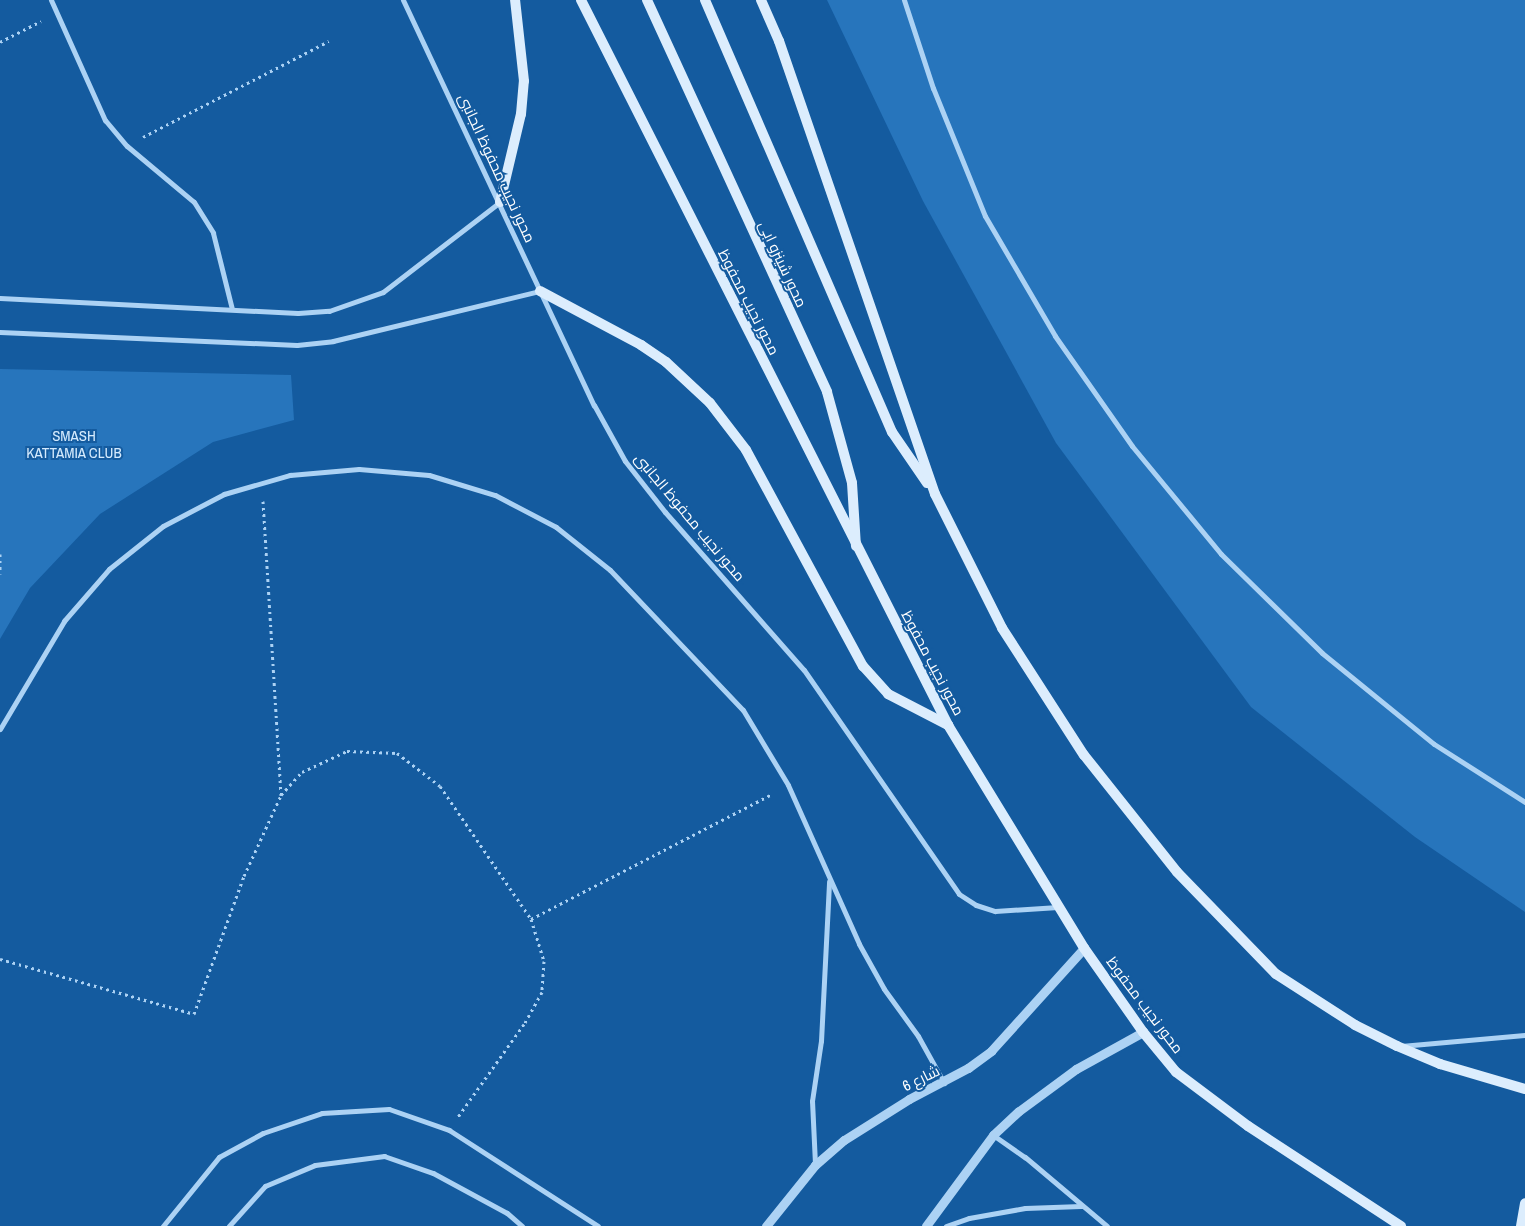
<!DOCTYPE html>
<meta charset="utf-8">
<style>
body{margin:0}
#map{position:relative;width:1525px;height:1226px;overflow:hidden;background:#145b9f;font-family:"Archivo Narrow",Cairo,sans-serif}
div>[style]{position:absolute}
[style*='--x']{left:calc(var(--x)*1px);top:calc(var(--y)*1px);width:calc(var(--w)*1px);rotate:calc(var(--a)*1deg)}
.green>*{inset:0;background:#2775bc}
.path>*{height:3px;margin-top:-1.5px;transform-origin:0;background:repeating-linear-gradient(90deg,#acd2f4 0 2.5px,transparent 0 6.5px)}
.minor>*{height:5px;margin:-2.5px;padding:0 2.5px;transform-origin:2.5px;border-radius:2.5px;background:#acd2f4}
.tertiary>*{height:9px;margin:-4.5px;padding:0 4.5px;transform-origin:4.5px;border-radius:4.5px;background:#acd2f4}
.secondary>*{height:10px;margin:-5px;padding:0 5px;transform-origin:5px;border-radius:5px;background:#dcedfd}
span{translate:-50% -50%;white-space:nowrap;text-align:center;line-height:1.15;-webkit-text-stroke:4px #145b9f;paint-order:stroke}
.street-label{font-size:15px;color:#fff}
.park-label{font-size:15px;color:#d4eafd}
</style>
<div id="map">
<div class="green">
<i style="clip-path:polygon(827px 0,1525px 0,1525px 912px,1415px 837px,1251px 707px,1056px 443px,923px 201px)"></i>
<i style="clip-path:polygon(0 369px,291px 375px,294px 420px,213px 442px,100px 514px,30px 588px,0 639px)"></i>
</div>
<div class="path">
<i style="--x:0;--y:42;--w:46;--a:-27.1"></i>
<i style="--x:143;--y:137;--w:209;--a:-27.3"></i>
<i style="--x:263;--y:501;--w:295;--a:86.5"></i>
<i style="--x:0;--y:554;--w:20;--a:90"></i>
<i style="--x:531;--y:919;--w:271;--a:-27.4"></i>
<i style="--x:0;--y:959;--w:202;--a:15.8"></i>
<i style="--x:194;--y:1014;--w:147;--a:-70.1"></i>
<i style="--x:244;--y:876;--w:89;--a:-65.4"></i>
<i style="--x:281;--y:795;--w:31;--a:-48"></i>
<i style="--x:302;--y:772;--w:50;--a:-25"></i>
<i style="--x:347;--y:751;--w:50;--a:2.3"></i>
<i style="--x:397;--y:753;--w:54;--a:37.5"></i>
<i style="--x:440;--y:786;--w:161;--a:55.6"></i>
<i style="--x:531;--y:919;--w:44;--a:72.8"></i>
<i style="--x:544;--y:961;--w:31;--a:94"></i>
<i style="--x:542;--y:992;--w:37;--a:119"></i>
<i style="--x:524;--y:1024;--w:114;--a:125.4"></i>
</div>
<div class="minor">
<i style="--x:51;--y:0;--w:132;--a:65.8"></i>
<i style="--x:105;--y:120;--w:34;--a:50"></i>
<i style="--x:127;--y:146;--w:87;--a:39.9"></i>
<i style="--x:194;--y:202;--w:36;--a:58"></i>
<i style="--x:213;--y:233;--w:78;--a:76"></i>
<i style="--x:403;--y:0;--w:448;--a:64.8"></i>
<i style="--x:594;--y:405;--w:64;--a:61"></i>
<i style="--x:625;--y:461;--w:65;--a:51.9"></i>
<i style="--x:665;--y:512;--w:210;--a:48.7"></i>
<i style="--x:804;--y:670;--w:272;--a:55.3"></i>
<i style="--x:959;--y:894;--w:20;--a:33"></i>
<i style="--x:976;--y:905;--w:20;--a:18"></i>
<i style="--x:995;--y:911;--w:63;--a:-3.6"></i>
<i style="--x:904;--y:0;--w:93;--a:71.8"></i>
<i style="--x:933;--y:88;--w:138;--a:67.9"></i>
<i style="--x:985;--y:216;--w:139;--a:59.7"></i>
<i style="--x:1055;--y:336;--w:134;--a:55"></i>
<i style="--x:1132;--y:446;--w:140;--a:50.5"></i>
<i style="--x:1221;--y:554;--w:141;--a:44.4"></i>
<i style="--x:1322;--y:653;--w:144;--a:39.1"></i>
<i style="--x:1434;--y:744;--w:108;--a:32.5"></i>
<i style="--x:0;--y:298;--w:298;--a:2.9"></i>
<i style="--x:298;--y:313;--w:31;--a:-4"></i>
<i style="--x:329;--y:311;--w:57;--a:-19.4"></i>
<i style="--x:383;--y:292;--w:148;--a:-37.6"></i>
<i style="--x:0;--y:332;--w:297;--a:2.5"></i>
<i style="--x:297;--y:345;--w:36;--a:-6"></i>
<i style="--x:333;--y:341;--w:213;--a:-13.6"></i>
<i style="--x:0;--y:729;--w:126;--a:-59.3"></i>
<i style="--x:64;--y:621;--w:69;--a:-49.1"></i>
<i style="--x:109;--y:569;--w:69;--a:-38.5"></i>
<i style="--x:163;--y:526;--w:69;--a:-27.7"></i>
<i style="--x:224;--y:494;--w:69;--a:-16.1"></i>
<i style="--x:290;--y:475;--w:69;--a:-5"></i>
<i style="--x:359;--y:469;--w:70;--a:4.9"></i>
<i style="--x:429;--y:475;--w:69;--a:16.9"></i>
<i style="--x:495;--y:495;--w:69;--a:27.7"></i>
<i style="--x:556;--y:527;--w:69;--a:38.5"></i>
<i style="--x:610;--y:570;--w:193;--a:46.5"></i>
<i style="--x:743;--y:710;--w:87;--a:59"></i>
<i style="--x:788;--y:785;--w:174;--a:65.9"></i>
<i style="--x:859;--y:944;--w:51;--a:60.9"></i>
<i style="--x:884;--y:989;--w:58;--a:54.1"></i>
<i style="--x:918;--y:1036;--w:54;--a:61"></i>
<i style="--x:1401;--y:1046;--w:124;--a:-5.1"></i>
<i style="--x:993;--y:1135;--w:39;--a:35"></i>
<i style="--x:1025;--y:1157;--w:107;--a:40.1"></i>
<i style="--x:815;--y:1164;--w:63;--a:-92.7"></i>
<i style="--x:812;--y:1101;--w:61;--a:-81.5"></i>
<i style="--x:821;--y:1041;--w:160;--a:-87.1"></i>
<i style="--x:163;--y:1226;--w:89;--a:-50.9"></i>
<i style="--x:219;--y:1157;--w:50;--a:-28.6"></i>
<i style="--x:263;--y:1133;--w:62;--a:-18.7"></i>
<i style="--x:322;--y:1113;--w:67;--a:-3.4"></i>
<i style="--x:389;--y:1109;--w:64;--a:19.3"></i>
<i style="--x:449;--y:1130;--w:177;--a:32.8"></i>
<i style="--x:229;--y:1226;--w:54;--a:-48"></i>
<i style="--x:265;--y:1186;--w:54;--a:-22.8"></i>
<i style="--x:315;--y:1165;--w:70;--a:-7.4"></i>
<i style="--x:384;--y:1156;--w:52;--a:19.1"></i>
<i style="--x:433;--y:1173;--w:84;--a:28.4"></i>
<i style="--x:507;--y:1213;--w:20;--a:41"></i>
<i style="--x:946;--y:1226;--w:24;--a:-19"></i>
<i style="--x:969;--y:1218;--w:57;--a:-10.1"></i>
<i style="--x:1025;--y:1208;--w:56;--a:-2"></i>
</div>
<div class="tertiary">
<i style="--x:766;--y:1226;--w:78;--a:-51.2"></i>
<i style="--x:815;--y:1165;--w:38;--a:-41"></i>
<i style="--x:844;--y:1140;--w:77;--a:-32.2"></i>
<i style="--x:909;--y:1099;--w:67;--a:-27.7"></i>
<i style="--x:968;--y:1068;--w:29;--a:-36"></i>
<i style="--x:991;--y:1051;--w:139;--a:-47.9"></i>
<i style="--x:926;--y:1226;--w:113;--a:-53.6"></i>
<i style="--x:993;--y:1135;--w:35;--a:-43"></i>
<i style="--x:1019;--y:1111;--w:71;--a:-36.4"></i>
<i style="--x:1076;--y:1069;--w:77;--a:-28.9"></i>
</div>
<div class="secondary">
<i style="--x:581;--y:0;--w:813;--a:63.15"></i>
<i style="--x:948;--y:725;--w:261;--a:58.6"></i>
<i style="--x:1084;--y:948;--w:103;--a:54.9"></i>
<i style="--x:1143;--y:1032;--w:52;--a:50.5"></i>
<i style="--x:1176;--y:1072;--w:90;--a:36.9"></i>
<i style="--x:1248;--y:1126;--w:183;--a:33.2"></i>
<i style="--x:647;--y:0;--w:431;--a:65.3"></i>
<i style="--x:827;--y:392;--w:94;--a:74.6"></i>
<i style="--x:852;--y:483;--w:63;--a:86.4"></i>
<i style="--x:705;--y:0;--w:471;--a:66.6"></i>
<i style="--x:892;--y:432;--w:62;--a:55.5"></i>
<i style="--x:761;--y:0;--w:45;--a:66.3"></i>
<i style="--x:779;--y:41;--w:479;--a:71"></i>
<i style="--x:935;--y:494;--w:150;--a:63.4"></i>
<i style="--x:1002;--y:628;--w:151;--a:57.2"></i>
<i style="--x:1084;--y:755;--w:149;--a:51.5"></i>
<i style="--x:1177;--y:872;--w:142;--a:45.9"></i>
<i style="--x:1276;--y:974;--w:94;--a:32.8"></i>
<i style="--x:1355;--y:1025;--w:47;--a:26.6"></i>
<i style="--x:1397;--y:1046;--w:47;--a:22.7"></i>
<i style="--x:1440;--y:1064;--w:89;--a:16.4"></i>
<i style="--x:500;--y:202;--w:90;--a:-76.6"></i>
<i style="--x:521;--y:114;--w:33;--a:-85"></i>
<i style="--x:524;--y:81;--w:81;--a:-96.3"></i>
<i style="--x:540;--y:291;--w:115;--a:28.1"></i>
<i style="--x:641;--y:345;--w:30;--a:34"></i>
<i style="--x:666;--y:362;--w:60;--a:43"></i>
<i style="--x:710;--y:403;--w:59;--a:52.5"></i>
<i style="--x:746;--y:450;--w:246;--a:61.6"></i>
<i style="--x:863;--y:666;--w:38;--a:48"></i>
<i style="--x:888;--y:694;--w:68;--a:27.3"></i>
<i style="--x:1521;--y:1226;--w:23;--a:-80"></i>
</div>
<div class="street-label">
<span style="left:497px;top:168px;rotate:65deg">محور نجيب محفوظ الجانبى</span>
<span style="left:783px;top:264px;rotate:65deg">محور شينزو ابى</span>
<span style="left:749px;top:302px;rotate:63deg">محور نجيب محفوظ</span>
<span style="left:690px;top:517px;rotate:50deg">محور نجيب محفوظ الجانبى</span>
<span style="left:933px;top:663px;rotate:62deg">محور نجيب محفوظ</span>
<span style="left:1145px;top:1005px;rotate:53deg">محور نجيب محفوظ</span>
<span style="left:921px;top:1078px;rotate:-26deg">شارع 6</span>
</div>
<div class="park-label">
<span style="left:74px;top:444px">SMASH<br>KATTAMIA CLUB</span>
</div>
</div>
